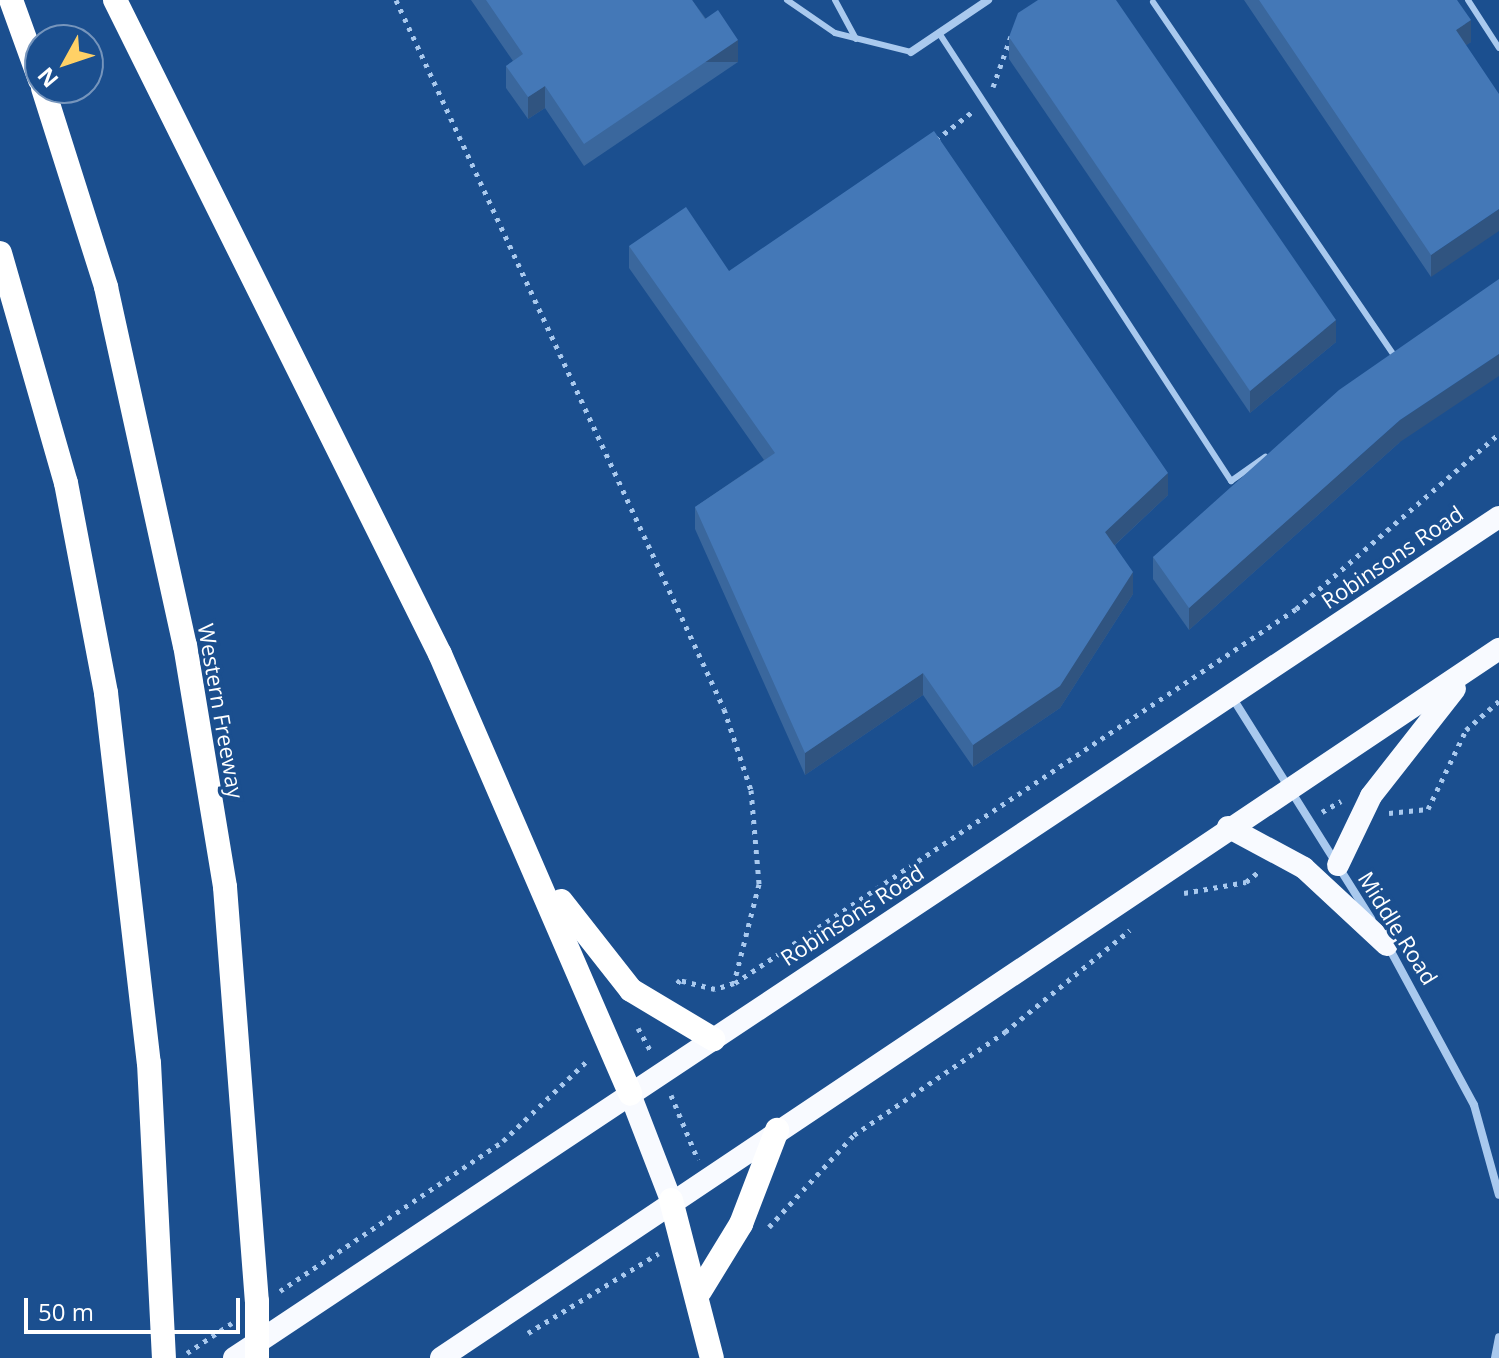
<!DOCTYPE html>
<style>
body{margin:0}
#map{position:relative;width:1499px;height:1358px;overflow:hidden;background:#1b4f8f;font-family:"Open Sans",sans-serif}
div>[style]{position:absolute}
[style*='--x']{left:calc(var(--x)*1px);top:calc(var(--y)*1px);width:calc(var(--w)*1px);rotate:calc(var(--a)*1deg)}
.path>*{height:5px;margin-top:-2.5px;transform-origin:0;background:repeating-linear-gradient(90deg,#a9c9ee 0 4px,transparent 0 10px)}
.service>*{height:6px;margin:-3px;padding:0 3px;transform-origin:3px;border-radius:3px;background:#a9c9ee}
.minor>*{height:8px;margin:-4px;padding:0 4px;transform-origin:4px;border-radius:4px;background:#a9c9ee}
.trunk>*{height:22px;margin:-11px;padding:0 11px;transform-origin:11px;border-radius:11px;background:#f8faff}
.motorway>*{height:24px;margin:-12px;padding:0 12px;transform-origin:12px;border-radius:12px;background:#fff}
.motorway-bridge>*{height:24px;margin:-12px;padding:0 12px;transform-origin:12px;border-radius:12px;background:#fff}
.wall>*{inset:0;background:#3a679d}
.shaded-wall>*{inset:0;background:#305480;transform-origin:0 0}
.building>*{inset:0;background:#4478b7}
span{translate:-50% -50%;white-space:nowrap;text-align:center;line-height:1.15;-webkit-text-stroke:7px #1b4f8f;paint-order:stroke}
.street-label{font-size:22px;color:#fff}
.north{position:absolute;left:24px;top:24px;width:80px;height:80px;box-sizing:border-box;background:#1b4f8f;border:2px solid #7695bc;border-radius:50%;rotate:230deg;font-size:22px;font-weight:700;line-height:32px;text-align:center;color:#fff}
.north::after{content:'';display:block;margin:auto;width:28px;height:36px;background:#ffd166;clip-path:polygon(50% 0,100% 100%,50% 72%,0 100%)}
.scale{position:absolute;left:24px;top:1298px;width:216px;height:36px;box-sizing:border-box;border:4px solid #fff;border-top:0;padding-left:10px;font-size:24px;line-height:28px;white-space:nowrap;color:#fff;-webkit-text-stroke:6px #1b4f8f;paint-order:stroke}
</style>
<div id="map">
<div class="path">
<i style="--x:396;--y:0;--w:781;--a:65.17"></i>
<i style="--x:724;--y:709;--w:85;--a:71.6"></i>
<i style="--x:751;--y:790;--w:94;--a:85.1"></i>
<i style="--x:759;--y:884;--w:102;--a:104.2"></i>
<i style="--x:734;--y:983;--w:20;--a:162"></i>
<i style="--x:715;--y:989;--w:36;--a:-166"></i>
<i style="--x:680;--y:980;--w:9;--a:131"></i>
<i style="--x:993;--y:87;--w:57;--a:-70.6"></i>
<i style="--x:936;--y:140;--w:46;--a:-37.9"></i>
<i style="--x:1322;--y:812;--w:22;--a:-30"></i>
<i style="--x:1389;--y:813;--w:39;--a:-6"></i>
<i style="--x:1428;--y:809;--w:88;--a:-64.3"></i>
<i style="--x:1466;--y:730;--w:44;--a:-41.3"></i>
<i style="--x:1184;--y:893;--w:63;--a:-10.1"></i>
<i style="--x:1246;--y:882;--w:19;--a:-39"></i>
<i style="--x:735;--y:983;--w:674;--a:-33.69"></i>
<i style="--x:1296;--y:609;--w:268;--a:-40.8"></i>
<i style="--x:638;--y:1028;--w:29;--a:61"></i>
<i style="--x:671;--y:1095;--w:70;--a:67.4"></i>
<i style="--x:769;--y:1227;--w:125;--a:-47.3"></i>
<i style="--x:854;--y:1135;--w:183;--a:-34.3"></i>
<i style="--x:1005;--y:1032;--w:161;--a:-39.2"></i>
<i style="--x:280;--y:1291;--w:269;--a:-33.9"></i>
<i style="--x:503;--y:1141;--w:117;--a:-43.6"></i>
<i style="--x:528;--y:1333;--w:153;--a:-31.4"></i>
<i style="--x:187;--y:1353;--w:54;--a:-33.7"></i>
</div>
<div class="service">
<i style="--x:787;--y:0;--w:58;--a:34.5"></i>
<i style="--x:835;--y:33;--w:78;--a:14"></i>
<i style="--x:835;--y:0;--w:44;--a:61.7"></i>
<i style="--x:1468;--y:0;--w:57;--a:57.1"></i>
<i style="--x:1153;--y:2;--w:433;--a:55.7"></i>
<i style="--x:939;--y:33;--w:535;--a:56.9"></i>
<i style="--x:1231;--y:481;--w:42;--a:-35.2"></i>
</div>
<div class="minor">
<i style="--x:911;--y:52;--w:93;--a:-34"></i>
<i style="--x:1232;--y:697;--w:262;--a:57.9"></i>
<i style="--x:1387;--y:944;--w:183;--a:61.6"></i>
<i style="--x:1474;--y:1105;--w:93;--a:74.5"></i>
<i style="--x:1495;--y:1358;--w:21;--a:-79"></i>
</div>
<div class="trunk">
<i style="--x:1228;--y:827;--w:86;--a:28.3"></i>
<i style="--x:1304;--y:868;--w:113;--a:42.9"></i>
<i style="--x:1338;--y:865;--w:76;--a:-64.4"></i>
<i style="--x:1371;--y:796;--w:136;--a:-51.9"></i>
<i style="--x:630;--y:1094;--w:114;--a:68.9"></i>
<i style="--x:234;--y:1358;--w:1519;--a:-33.62"></i>
<i style="--x:441;--y:1358;--w:1274;--a:-33.83"></i>
</div>
<div class="motorway">
<i style="--x:11;--y:0;--w:85;--a:70.1"></i>
<i style="--x:115;--y:0;--w:730;--a:63.58"></i>
<i style="--x:440;--y:654;--w:479;--a:66.6"></i>
<i style="--x:43;--y:88;--w:209;--a:72.4"></i>
<i style="--x:106;--y:287;--w:367;--a:77.6"></i>
<i style="--x:185;--y:645;--w:245;--a:80.6"></i>
<i style="--x:225;--y:887;--w:415;--a:85.6"></i>
<i style="--x:0;--y:253;--w:239;--a:74"></i>
<i style="--x:66;--y:483;--w:214;--a:79.2"></i>
<i style="--x:106;--y:693;--w:372;--a:83.4"></i>
<i style="--x:149;--y:1063;--w:295;--a:87.1"></i>
<i style="--x:561;--y:901;--w:113;--a:51.8"></i>
<i style="--x:631;--y:990;--w:96;--a:30.9"></i>
<i style="--x:671;--y:1200;--w:163;--a:75.5"></i>
<i style="--x:700;--y:1291;--w:79;--a:-58.5"></i>
<i style="--x:741;--y:1224;--w:101;--a:-69"></i>
</div>
<div class="motorway-bridge">
<i style="--x:257;--y:1358;--w:57;--a:-90"></i>
</div>
<div class="wall">
<i style="clip-path:polygon(471px 0,692px 0,738px 62px,584px 166px,545px 108px,528px 119px,506px 88px,506px 66px,513px 61px)"></i>
<i style="clip-path:polygon(1244px 0,1457px 0,1471px 42px,1466px 45px,1431px 277px)"></i>
<i style="clip-path:polygon(1009px 37px,1336px 342px,1250px 413px,1009px 59px)"></i>
<i style="clip-path:polygon(629px 246px,729px 271px,1168px 495px,1115px 545px,1133px 594px,1060px 708px,973px 767px,923px 695px,805px 775px,695px 529px,695px 507px,764px 460px,629px 268px)"></i>
<i style="clip-path:polygon(1400px 442px,1189px 630px,1153px 579px,1153px 557px)"></i>
</div>
<div class="shaded-wall">
<i style="clip-path:polygon(1471px 20px,1471px 42px,1456px 52px,1456px 30px)"></i>
<i style="left:738px;top:40px;width:22px;height:186px;rotate:90deg"></i>
<i style="clip-path:polygon(545px 86px,545px 108px,528px 119px,528px 97px)"></i>
<i style="clip-path:polygon(1499px 209px,1499px 231px,1431px 277px,1431px 255px)"></i>
<i style="clip-path:polygon(1336px 320px,1336px 342px,1250px 413px,1250px 391px)"></i>
<i style="clip-path:polygon(1499px 354px,1499px 376px,1400px 442px,1189px 630px,1189px 608px,1400px 420px)"></i>
<i style="clip-path:polygon(1168px 473px,1168px 495px,1105px 554px,1105px 532px)"></i>
<i style="clip-path:polygon(1133px 572px,1133px 594px,1060px 708px,973px 767px,973px 745px)"></i>
<i style="clip-path:polygon(923px 673px,923px 695px,805px 775px,805px 753px)"></i>
</div>
<div class="building">
<i style="clip-path:polygon(486px 0,692px 0,705px 19px,718px 10px,738px 40px,584px 144px,545px 86px,528px 97px,506px 66px,523px 54px)"></i>
<i style="clip-path:polygon(1038px 0,1116px 0,1336px 320px,1250px 391px,1009px 37px,1018px 13px)"></i>
<i style="clip-path:polygon(1259px 0,1457px 0,1471px 20px,1456px 30px,1499px 94px,1499px 209px,1431px 255px)"></i>
<i style="clip-path:polygon(934px 131px,1168px 473px,1105px 532px,1133px 572px,1060px 686px,973px 745px,923px 673px,805px 753px,695px 507px,775px 453px,629px 246px,686px 207px,729px 271px)"></i>
<i style="clip-path:polygon(1499px 279px,1499px 354px,1400px 420px,1189px 608px,1153px 557px,1339px 390px)"></i>
</div>
<div class="street-label">
<span style="left:1392px;top:557px;rotate:-34deg">Robinsons Road</span>
<span style="left:221px;top:711px;rotate:80deg">Western Freeway</span>
<span style="left:852px;top:915px;rotate:-33deg">Robinsons Road</span>
<span style="left:1398px;top:928px;rotate:58deg">Middle Road</span>
</div>
<div class="north">N</div>
<div class="scale">50 m</div>
</div>
